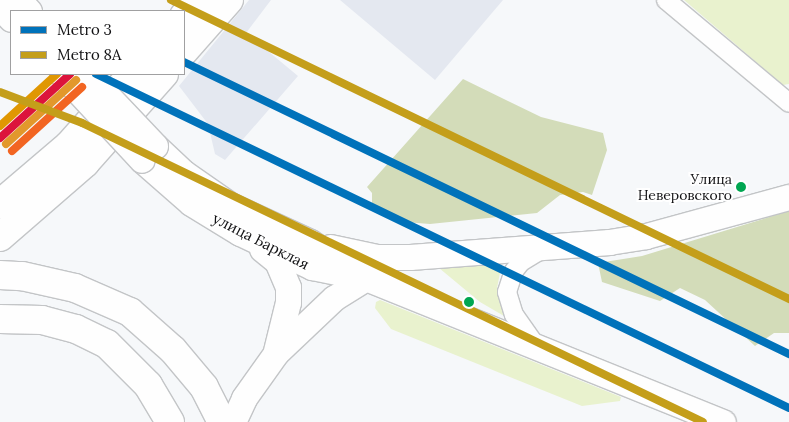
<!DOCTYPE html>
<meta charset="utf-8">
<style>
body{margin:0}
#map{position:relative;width:789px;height:422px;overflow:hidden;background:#f6f8fa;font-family:Lora,serif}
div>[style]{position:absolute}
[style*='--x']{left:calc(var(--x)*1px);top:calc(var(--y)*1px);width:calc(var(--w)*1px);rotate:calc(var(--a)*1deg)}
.built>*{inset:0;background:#e4e8f0}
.green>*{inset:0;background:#e9f2ce}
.forest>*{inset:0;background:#d3dcb9}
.roads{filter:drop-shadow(1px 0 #c3c5c7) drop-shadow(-1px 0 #c3c5c7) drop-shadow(0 1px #c3c5c7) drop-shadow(0 -1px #c3c5c7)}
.street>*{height:18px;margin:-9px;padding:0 9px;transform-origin:9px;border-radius:9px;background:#fefefe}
.secondary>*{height:25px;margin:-12.5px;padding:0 12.5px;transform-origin:12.5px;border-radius:12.5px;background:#fefefe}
.primary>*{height:28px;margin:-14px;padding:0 14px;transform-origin:14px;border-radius:14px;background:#fefefe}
.bridges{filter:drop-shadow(1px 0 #c3c5c7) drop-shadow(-1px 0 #c3c5c7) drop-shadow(0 1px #c3c5c7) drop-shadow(0 -1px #c3c5c7)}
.secondary-bridge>*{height:25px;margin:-12.5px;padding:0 12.5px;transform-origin:12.5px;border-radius:12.5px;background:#fefefe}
.rail-1>*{height:8px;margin:-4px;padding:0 4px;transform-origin:4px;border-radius:4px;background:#dc143c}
.rail-2>*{height:8px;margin:-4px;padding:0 4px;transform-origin:4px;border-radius:4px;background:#e2982c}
.rail-3>*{height:8px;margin:-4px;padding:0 4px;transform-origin:4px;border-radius:4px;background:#e09702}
.rail-4>*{height:8px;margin:-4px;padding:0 4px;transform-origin:4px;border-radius:4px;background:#f26522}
.metro-1>*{height:8px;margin:-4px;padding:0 4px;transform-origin:4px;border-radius:4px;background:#0072ba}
.metro-2>*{height:8px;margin:-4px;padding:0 4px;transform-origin:4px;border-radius:4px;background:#c49e1a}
.dots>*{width:14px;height:14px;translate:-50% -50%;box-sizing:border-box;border:2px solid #fff;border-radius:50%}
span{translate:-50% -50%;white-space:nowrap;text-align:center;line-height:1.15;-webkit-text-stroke:4px #fff;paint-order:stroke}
.bus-label{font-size:14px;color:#121214}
.right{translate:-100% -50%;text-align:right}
.street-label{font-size:15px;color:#121214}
.legend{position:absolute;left:10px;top:10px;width:175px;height:65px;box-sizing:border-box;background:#fff;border:1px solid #a0a0a1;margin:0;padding:6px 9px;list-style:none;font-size:15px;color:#121214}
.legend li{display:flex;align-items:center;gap:10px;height:25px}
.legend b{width:25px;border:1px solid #a0a0a1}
</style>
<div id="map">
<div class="built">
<i style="clip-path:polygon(249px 0,271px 0,246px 33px,298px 76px,225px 160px,215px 154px,208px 124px,179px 86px)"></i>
<i style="clip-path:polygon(340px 0,503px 0,435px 80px)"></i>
</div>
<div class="green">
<i style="clip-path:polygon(684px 0,789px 0,789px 84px,783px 85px)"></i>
<i style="clip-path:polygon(502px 263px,497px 288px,504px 316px,480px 302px,439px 268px)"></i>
<i style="clip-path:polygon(380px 300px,621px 397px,620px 401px,582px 406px,391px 329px,375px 308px,376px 302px)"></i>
</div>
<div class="forest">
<i style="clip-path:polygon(463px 79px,541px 117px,603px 133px,607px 150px,592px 195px,583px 192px,560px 195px,537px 213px,430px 224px,405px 222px,372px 208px,372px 193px,367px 187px)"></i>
<i style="clip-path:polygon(789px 211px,789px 333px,774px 333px,755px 346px,705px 300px,680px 288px,660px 301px,602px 282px,598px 263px,642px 256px)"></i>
</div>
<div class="roads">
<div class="street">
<i style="--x:666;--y:0;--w:160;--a:39.9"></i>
<i style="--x:536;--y:346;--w:38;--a:-125"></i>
<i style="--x:514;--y:315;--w:24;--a:-107"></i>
<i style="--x:507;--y:292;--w:22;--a:-72"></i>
<i style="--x:514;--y:271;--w:11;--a:-52"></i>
<i style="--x:521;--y:262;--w:23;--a:-31"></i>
</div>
<div class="secondary">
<i style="--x:19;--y:0;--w:15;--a:48"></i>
<i style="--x:0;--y:7;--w:16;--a:47"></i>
<i style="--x:155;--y:146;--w:40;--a:43"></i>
<i style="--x:184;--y:173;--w:56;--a:34.8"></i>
<i style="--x:230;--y:205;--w:88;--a:24.8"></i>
<i style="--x:310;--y:242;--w:67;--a:32.7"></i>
<i style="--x:366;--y:278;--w:385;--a:22"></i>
<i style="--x:142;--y:160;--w:65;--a:41.3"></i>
<i style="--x:191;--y:203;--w:57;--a:31.5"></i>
<i style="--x:240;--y:233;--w:80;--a:25.3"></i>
<i style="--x:312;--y:267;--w:45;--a:11.6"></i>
<i style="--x:330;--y:247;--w:48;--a:12"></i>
<i style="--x:377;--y:257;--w:33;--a:0"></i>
<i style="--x:410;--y:257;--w:200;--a:-4.3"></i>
<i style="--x:609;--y:242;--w:37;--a:-9"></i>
<i style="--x:646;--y:236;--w:148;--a:-15.3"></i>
<i style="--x:262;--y:249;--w:19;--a:39"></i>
<i style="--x:277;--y:261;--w:28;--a:67"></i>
<i style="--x:288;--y:287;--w:15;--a:90"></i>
<i style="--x:288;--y:302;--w:50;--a:103.8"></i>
<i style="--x:233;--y:422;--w:26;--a:-65"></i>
<i style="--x:244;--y:398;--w:55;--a:-54.6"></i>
<i style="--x:276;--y:353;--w:80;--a:-43.5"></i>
<i style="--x:334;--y:298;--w:44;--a:-31.9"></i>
</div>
<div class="primary">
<i style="--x:184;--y:16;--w:21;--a:-49"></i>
<i style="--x:184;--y:51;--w:68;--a:-48.6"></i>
<i style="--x:0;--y:204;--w:91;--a:-40.5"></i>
<i style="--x:69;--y:145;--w:95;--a:-48.4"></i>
<i style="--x:0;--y:237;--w:113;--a:-41"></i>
<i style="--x:85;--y:163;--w:119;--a:-48.4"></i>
<i style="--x:0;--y:275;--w:22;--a:3"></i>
<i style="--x:22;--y:276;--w:54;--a:12.8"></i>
<i style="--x:75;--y:288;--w:60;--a:23.6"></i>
<i style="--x:130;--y:312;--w:57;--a:41.5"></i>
<i style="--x:173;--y:350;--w:48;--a:50"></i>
<i style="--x:204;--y:387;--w:39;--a:63"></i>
<i style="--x:0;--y:319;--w:42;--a:1.4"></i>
<i style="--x:42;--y:320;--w:35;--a:15"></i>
<i style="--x:76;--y:329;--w:34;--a:26"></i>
<i style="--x:107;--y:344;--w:58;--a:45"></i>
<i style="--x:148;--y:385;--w:43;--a:59.3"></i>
</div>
</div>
<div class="bridges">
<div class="secondary-bridge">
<i style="--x:62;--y:74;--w:117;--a:47.1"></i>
<i style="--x:87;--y:74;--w:99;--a:46.6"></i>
</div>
</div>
<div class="rail-1">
<i style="--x:0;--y:138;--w:95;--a:-42.4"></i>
</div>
<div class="rail-2">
<i style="--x:6;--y:144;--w:95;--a:-42.4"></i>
</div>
<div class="rail-3">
<i style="--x:0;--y:126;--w:77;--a:-42.4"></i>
</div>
<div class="rail-4">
<i style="--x:12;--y:151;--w:95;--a:-42.4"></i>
</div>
<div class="metro-1">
<i style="--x:184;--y:62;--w:672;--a:25.76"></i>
<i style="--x:96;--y:74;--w:769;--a:25.73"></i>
</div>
<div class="metro-2">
<i style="--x:171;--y:0;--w:687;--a:25.82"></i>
<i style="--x:0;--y:92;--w:88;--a:20.7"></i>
<i style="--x:82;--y:123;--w:689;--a:25.71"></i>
</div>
<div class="dots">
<i style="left:741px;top:187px;background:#00a651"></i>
<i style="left:469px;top:302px;background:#00a651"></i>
</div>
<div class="bus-label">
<span class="right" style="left:732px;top:187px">Улица<br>Неверовского</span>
</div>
<div class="street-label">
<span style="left:261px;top:241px;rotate:27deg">улица Барклая</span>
</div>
<ul class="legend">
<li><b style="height:6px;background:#0072ba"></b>Metro 3</li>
<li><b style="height:6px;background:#c49e1a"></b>Metro 8А</li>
</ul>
</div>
